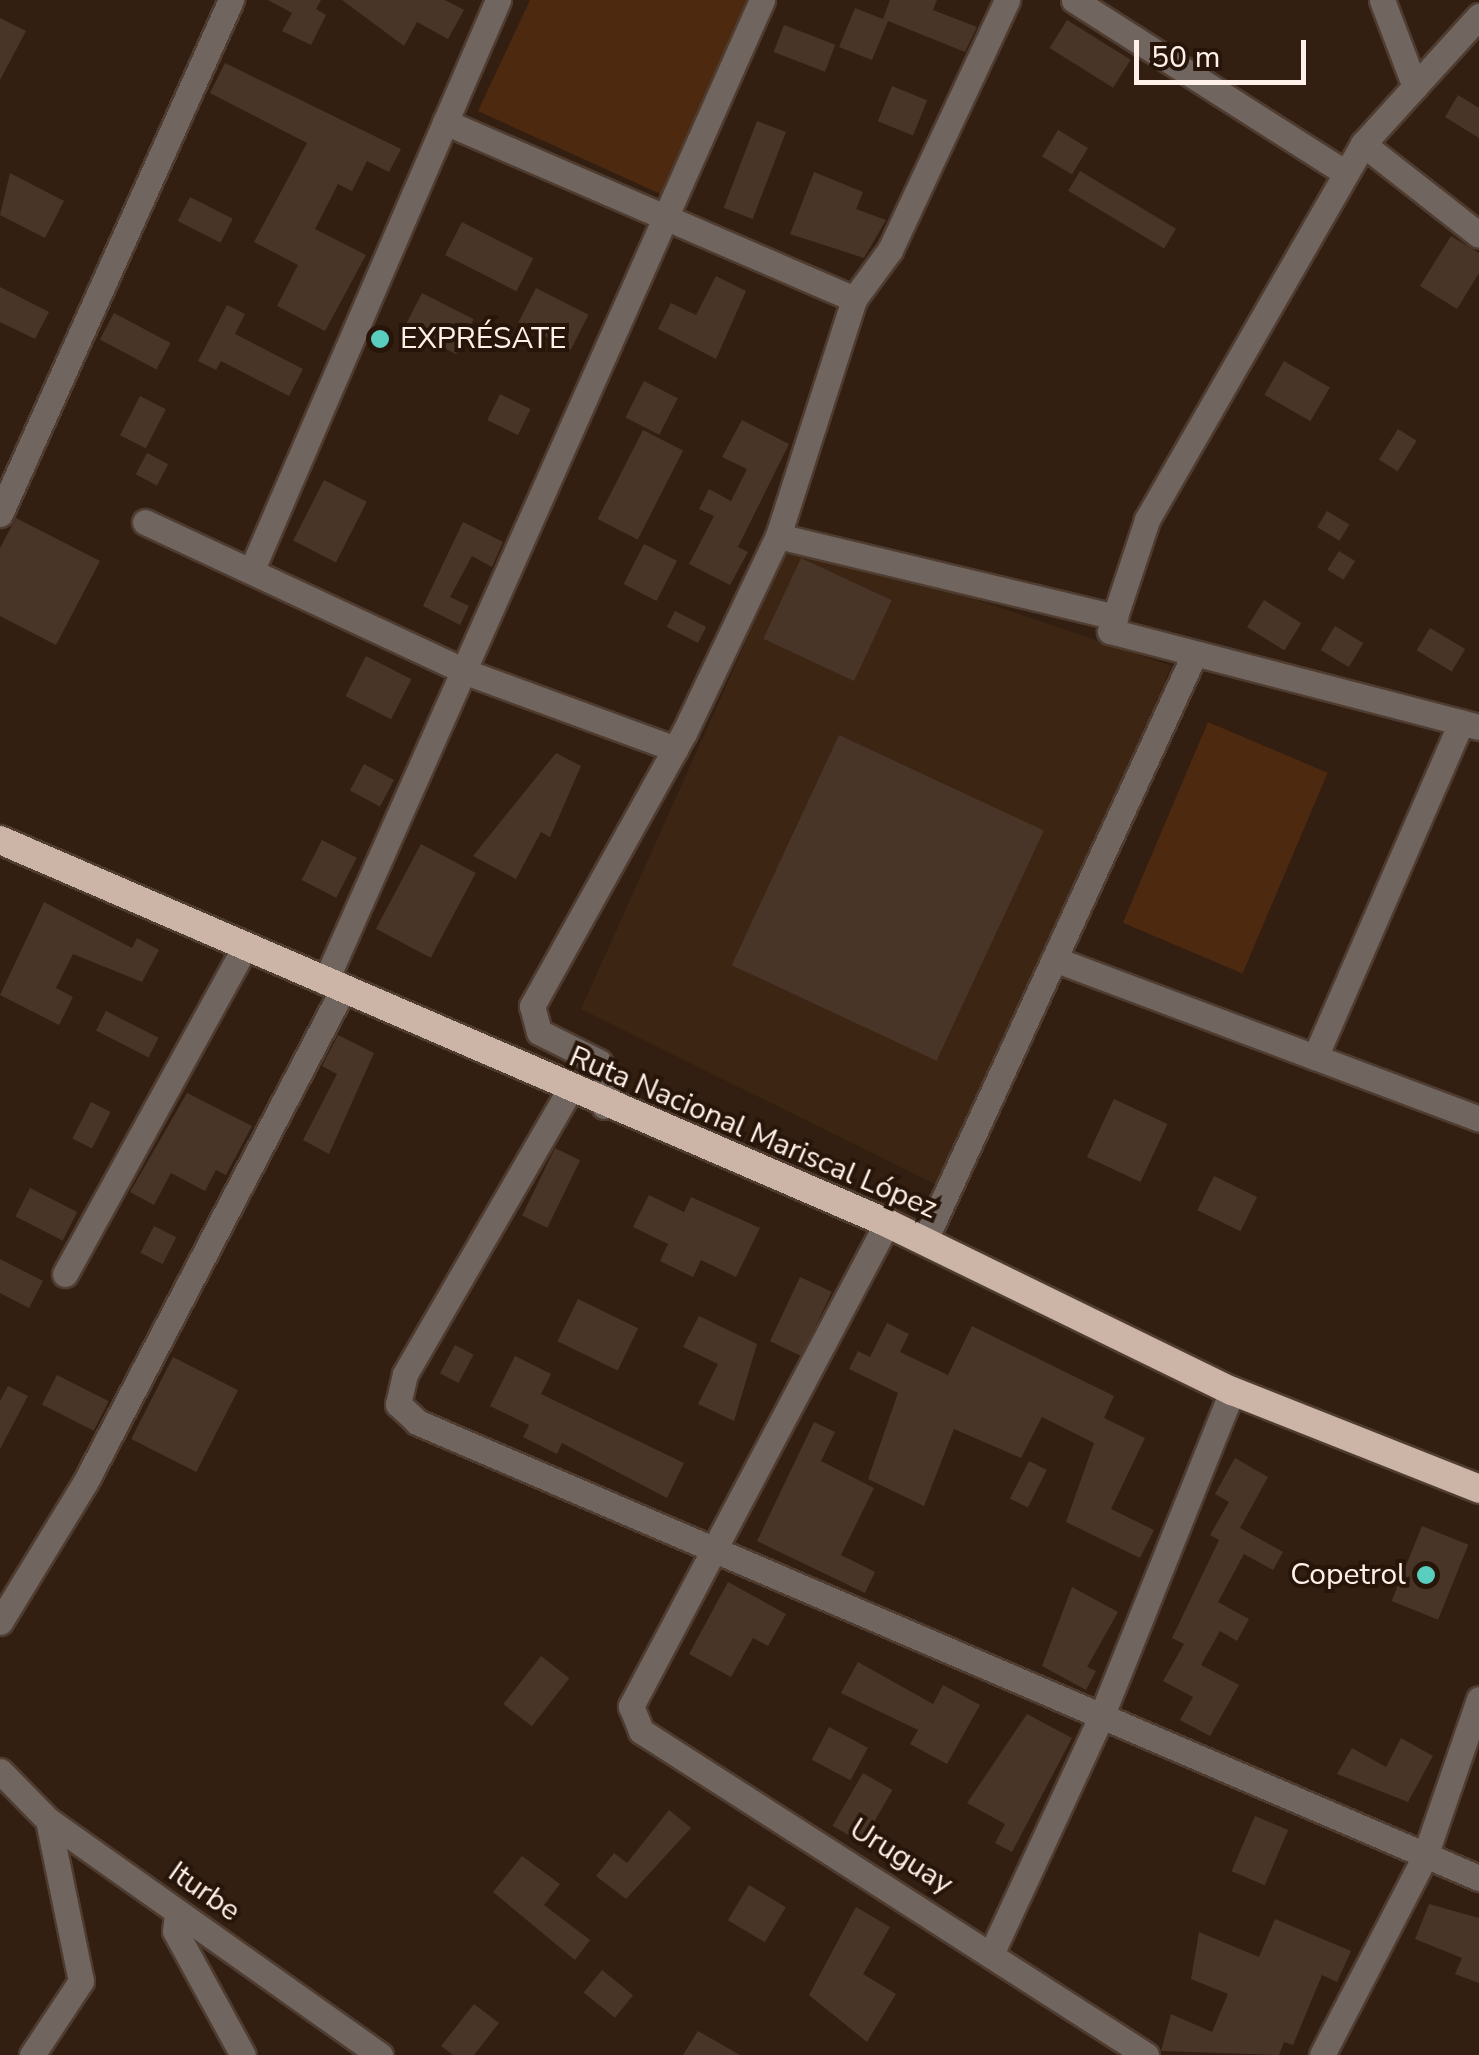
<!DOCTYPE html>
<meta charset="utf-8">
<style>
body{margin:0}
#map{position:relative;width:1479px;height:2055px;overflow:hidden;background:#321f12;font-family:"Nunito Sans",sans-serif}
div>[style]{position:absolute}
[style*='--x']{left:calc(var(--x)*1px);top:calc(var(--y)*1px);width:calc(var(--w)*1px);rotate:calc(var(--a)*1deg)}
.built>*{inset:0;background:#3d2514}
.green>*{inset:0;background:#4d290f;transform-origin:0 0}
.building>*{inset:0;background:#493528;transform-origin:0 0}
.roads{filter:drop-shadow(2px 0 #4f3c30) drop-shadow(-2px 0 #4f3c30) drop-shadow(0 2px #4f3c30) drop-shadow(0 -2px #4f3c30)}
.minor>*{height:25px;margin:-12.5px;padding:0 12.5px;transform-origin:12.5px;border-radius:12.5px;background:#70655f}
.trunk>*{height:28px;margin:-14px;padding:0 14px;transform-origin:14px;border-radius:14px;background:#ccb4a6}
.dots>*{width:28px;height:28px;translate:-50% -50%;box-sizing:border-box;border:5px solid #271509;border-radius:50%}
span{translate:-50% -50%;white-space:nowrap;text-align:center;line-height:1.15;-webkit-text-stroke:8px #271509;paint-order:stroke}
.poi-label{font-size:30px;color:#fff1e9}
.left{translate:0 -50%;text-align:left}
.right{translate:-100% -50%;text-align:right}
.street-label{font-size:30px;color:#fff1e9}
.scale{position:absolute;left:1134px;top:40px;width:172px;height:45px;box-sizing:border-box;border:5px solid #fff1e9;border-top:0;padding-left:12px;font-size:30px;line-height:35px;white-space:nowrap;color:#fff1e9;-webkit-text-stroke:8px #271509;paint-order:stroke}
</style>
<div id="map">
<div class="built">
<i style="clip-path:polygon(793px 537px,1171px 666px,1054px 959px,939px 1186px,581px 1009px)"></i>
</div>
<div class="green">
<i style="clip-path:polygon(530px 0,748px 0,665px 196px,478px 111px)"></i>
<i style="left:1208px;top:722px;width:130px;height:218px;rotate:23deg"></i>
</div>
<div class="building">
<i style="clip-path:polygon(268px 0,321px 0,316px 9px,326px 15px,311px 45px,282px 31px,292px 13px)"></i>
<i style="clip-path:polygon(342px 0,445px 0,464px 10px,448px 39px,417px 22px,404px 46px)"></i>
<i style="clip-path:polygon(890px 0,937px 0,933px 10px,977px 27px,965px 52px,888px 21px,872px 60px,839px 47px,855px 8px,883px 19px)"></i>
<i style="clip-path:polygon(0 18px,26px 31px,0 80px)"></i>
<i style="left:1067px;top:20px;width:75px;height:33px;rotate:32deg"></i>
<i style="left:784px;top:25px;width:55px;height:29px;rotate:21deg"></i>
<i style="clip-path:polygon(225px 63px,401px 149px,389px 172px,367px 161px,352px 191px,338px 184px,315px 229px,366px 255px,325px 331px,277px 306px,298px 265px,254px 242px,307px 143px,210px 93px)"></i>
<i style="left:892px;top:86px;width:38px;height:38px;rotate:22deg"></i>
<i style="clip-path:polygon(1458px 95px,1479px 108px,1479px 138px,1445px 117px)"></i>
<i style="left:757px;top:121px;width:31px;height:93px;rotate:21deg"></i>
<i style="left:1058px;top:130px;width:35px;height:31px;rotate:31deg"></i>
<i style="left:1080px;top:171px;width:112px;height:23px;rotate:31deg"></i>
<i style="clip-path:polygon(814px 172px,863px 192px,856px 209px,886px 220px,864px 258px,790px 234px)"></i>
<i style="clip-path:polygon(10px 173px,64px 201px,45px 238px,0 215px)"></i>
<i style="left:190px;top:197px;width:48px;height:27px;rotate:27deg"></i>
<i style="left:462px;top:222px;width:80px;height:37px;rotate:27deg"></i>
<i style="clip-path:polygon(1451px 236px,1479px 253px,1479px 273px,1457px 309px,1420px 286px)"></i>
<i style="clip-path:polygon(716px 276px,746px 291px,716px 359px,658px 329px,671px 303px,696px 315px)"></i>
<i style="clip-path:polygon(0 287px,49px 312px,35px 339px,0 322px)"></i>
<i style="left:536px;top:288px;width:59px;height:39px;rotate:27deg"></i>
<i style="left:422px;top:293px;width:58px;height:39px;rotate:27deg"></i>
<i style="clip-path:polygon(227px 305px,245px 314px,235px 334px,303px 369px,289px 396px,221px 361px,216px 370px,198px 361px)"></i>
<i style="left:114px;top:313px;width:64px;height:30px;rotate:28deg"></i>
<i style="left:1284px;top:361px;width:53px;height:39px;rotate:30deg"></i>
<i style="left:644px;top:381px;width:38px;height:41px;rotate:27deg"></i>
<i style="left:500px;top:394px;width:34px;height:29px;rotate:26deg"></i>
<i style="left:140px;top:396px;width:29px;height:44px;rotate:27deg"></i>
<i style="clip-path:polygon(742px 420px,789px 444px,738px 547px,748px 552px,730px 585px,689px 564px,714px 516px,699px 509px,709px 489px,731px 501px,747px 469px,722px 457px)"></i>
<i style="left:1398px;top:429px;width:22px;height:36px;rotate:32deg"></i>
<i style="left:643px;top:430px;width:45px;height:100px;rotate:27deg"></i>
<i style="left:147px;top:453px;width:24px;height:24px;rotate:28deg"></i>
<i style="left:324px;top:480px;width:48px;height:68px;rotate:27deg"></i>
<i style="left:1327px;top:511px;width:26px;height:19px;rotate:31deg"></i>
<i style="clip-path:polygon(16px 518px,100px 561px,56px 645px,0 616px,0 548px)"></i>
<i style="clip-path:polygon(463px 522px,503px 542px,492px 567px,472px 556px,450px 597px,469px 606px,460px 625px,423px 606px)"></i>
<i style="left:644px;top:544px;width:37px;height:45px;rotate:27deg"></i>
<i style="left:1339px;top:551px;width:19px;height:22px;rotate:32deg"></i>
<i style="left:801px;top:558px;width:100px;height:89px;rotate:25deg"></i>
<i style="left:1264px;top:600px;width:44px;height:32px;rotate:32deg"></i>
<i style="left:675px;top:611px;width:35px;height:18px;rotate:27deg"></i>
<i style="left:1335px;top:626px;width:33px;height:28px;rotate:31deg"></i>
<i style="left:1430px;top:628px;width:41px;height:26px;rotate:31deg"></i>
<i style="left:366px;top:656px;width:51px;height:45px;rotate:27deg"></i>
<i style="left:839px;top:735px;width:226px;height:254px;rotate:25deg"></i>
<i style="clip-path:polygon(556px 753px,581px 766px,550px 837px,541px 832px,516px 879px,473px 856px)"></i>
<i style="left:364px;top:764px;width:34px;height:30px;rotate:28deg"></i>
<i style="left:322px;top:840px;width:39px;height:45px;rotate:27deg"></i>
<i style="left:421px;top:844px;width:62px;height:96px;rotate:28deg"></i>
<i style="clip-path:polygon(44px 902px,132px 948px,137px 938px,159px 950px,142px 982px,73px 954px,56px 988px,73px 997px,59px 1025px,0 995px)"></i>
<i style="left:106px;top:1011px;width:59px;height:22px;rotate:27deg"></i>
<i style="clip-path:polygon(338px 1035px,374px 1053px,329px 1154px,303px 1140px,337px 1074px,322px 1066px)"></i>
<i style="clip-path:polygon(187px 1093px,252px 1126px,226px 1175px,216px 1170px,205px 1191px,171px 1173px,154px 1205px,130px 1192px)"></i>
<i style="left:1114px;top:1099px;width:59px;height:64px;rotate:25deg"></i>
<i style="left:91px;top:1102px;width:22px;height:41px;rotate:27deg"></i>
<i style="left:555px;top:1148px;width:28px;height:75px;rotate:26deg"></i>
<i style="left:1214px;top:1176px;width:48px;height:38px;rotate:26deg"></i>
<i style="left:30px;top:1188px;width:53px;height:32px;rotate:27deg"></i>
<i style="clip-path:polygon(649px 1195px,684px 1212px,691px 1197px,760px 1228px,736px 1277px,701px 1260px,693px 1277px,660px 1261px,668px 1244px,633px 1227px)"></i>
<i style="left:154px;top:1226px;width:25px;height:30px;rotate:27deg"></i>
<i style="clip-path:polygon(0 1259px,43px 1281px,29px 1308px,0 1293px)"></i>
<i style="left:800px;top:1277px;width:35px;height:71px;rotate:25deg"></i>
<i style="left:578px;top:1299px;width:67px;height:47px;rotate:26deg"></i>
<i style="clip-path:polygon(699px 1316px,757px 1344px,734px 1421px,698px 1404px,718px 1364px,683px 1347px)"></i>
<i style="clip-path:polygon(887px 1323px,909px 1334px,900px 1352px,948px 1375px,972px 1326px,1114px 1396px,1104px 1418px,1145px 1438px,1111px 1509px,1154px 1530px,1140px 1558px,1066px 1522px,1094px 1443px,1042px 1417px,1021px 1458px,954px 1429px,924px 1506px,868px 1479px,898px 1393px,849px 1369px,858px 1351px,870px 1357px)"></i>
<i style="left:455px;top:1345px;width:21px;height:32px;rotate:28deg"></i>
<i style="clip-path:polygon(515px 1356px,551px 1374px,541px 1394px,684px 1463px,667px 1498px,562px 1443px,557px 1454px,523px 1437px,529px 1425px,490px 1406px)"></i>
<i style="left:173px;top:1357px;width:73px;height:92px;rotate:27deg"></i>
<i style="left:57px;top:1375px;width:58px;height:33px;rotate:27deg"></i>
<i style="clip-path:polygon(8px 1386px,28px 1396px,0 1449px,0 1401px)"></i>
<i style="clip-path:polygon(814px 1422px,835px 1432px,821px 1461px,874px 1488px,841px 1555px,875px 1572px,865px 1593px,757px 1541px)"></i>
<i style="clip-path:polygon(1235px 1458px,1268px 1477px,1240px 1528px,1283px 1552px,1273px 1570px,1244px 1554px,1218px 1602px,1249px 1619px,1237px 1641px,1220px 1631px,1201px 1665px,1239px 1685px,1210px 1736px,1180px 1720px,1193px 1697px,1163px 1681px,1184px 1644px,1172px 1638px,1219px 1540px,1210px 1535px,1229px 1502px,1215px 1494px)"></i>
<i style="left:1029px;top:1461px;width:20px;height:42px;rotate:27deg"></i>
<i style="left:1422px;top:1526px;width:50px;height:81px;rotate:22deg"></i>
<i style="clip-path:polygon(728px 1582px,786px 1614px,768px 1646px,753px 1638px,731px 1677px,689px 1654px)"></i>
<i style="clip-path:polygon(1072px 1587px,1118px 1612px,1087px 1667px,1096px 1671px,1086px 1690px,1042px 1666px)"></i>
<i style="left:541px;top:1656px;width:36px;height:61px;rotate:38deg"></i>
<i style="clip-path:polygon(858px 1662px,933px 1704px,943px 1685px,980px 1705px,947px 1764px,910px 1744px,918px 1730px,841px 1693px)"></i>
<i style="clip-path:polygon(1027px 1714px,1072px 1738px,1012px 1852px,995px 1843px,1005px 1824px,967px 1803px)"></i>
<i style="left:829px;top:1727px;width:44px;height:37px;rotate:28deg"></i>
<i style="clip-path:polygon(1401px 1738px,1433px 1756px,1408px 1802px,1337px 1774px,1352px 1748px,1386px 1767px)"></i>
<i style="left:863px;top:1773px;width:34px;height:61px;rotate:30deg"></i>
<i style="clip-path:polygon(669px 1810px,691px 1828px,626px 1899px,596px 1876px,614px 1853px,627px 1863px)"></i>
<i style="left:1255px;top:1816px;width:36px;height:60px;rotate:23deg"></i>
<i style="clip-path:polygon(522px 1856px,560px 1884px,544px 1905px,590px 1940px,575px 1960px,493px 1892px)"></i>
<i style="left:749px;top:1885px;width:43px;height:41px;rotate:31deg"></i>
<i style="clip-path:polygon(1429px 1904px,1479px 1918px,1479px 1983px,1455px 1974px,1462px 1958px,1415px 1939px)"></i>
<i style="clip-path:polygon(856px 1907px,890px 1927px,863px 1974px,896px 1994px,867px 2042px,809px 1995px)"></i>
<i style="clip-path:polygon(1275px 1919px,1351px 1951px,1337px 1982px,1322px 1975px,1293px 2045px,1284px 2042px,1279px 2055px,1161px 2051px,1171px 2014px,1212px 2032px,1228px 1994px,1191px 1979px,1199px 1932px,1259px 1957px)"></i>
<i style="left:602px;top:1970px;width:40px;height:29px;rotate:39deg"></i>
<i style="clip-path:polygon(474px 2004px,499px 2023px,474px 2055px,453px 2055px,441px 2046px)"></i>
<i style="clip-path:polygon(698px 2031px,740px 2055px,683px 2055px)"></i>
</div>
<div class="roads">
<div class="minor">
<i style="--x:1074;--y:0;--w:322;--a:32.5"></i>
<i style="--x:1382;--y:0;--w:93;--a:69.2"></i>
<i style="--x:1479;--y:16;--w:173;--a:132.2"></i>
<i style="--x:1363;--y:144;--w:434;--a:119.9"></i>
<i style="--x:1147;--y:520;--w:117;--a:108.4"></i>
<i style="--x:1110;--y:631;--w:381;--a:14.6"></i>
<i style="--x:445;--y:122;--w:446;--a:23.4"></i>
<i style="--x:1363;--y:144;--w:147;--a:38.1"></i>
<i style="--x:0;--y:514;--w:564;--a:-65.8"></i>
<i style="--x:145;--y:522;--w:354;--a:25"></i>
<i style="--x:466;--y:672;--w:223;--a:20.2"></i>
<i style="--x:778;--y:536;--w:347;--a:13.5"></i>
<i style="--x:253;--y:567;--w:618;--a:-66.63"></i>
<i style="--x:1054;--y:959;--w:454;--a:20.6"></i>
<i style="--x:325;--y:982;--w:1075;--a:-66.01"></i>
<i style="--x:1315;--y:1057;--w:365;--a:-66.4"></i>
<i style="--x:569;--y:1091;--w:327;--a:120.1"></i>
<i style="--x:405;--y:1374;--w:31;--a:103"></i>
<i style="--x:398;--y:1404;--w:26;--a:43"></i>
<i style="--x:417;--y:1422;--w:1156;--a:23.24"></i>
<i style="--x:604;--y:1106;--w:25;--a:-79"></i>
<i style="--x:609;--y:1081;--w:21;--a:-118"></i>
<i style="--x:599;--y:1062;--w:67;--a:-153.4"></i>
<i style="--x:539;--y:1032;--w:27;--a:-105"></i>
<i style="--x:532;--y:1006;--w:312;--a:-60.9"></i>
<i style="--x:684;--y:733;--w:218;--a:-64.5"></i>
<i style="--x:778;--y:536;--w:249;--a:-72.2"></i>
<i style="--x:854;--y:299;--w:61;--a:-53.7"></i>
<i style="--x:890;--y:250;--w:276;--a:-64.9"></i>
<i style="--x:887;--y:1223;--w:547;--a:117.92"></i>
<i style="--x:631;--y:1706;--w:27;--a:68"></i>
<i style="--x:641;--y:1731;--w:600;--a:32.68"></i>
<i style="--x:925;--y:1240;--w:642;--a:-65.31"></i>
<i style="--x:65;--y:1274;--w:371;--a:-61.2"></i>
<i style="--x:0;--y:1622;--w:165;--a:-58.6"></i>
<i style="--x:86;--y:1481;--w:555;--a:-62.42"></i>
<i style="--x:0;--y:1771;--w:69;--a:45.6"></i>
<i style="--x:48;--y:1820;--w:407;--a:35.3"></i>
<i style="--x:177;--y:1913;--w:18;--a:96"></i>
<i style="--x:175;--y:1931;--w:141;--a:61.3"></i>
<i style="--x:992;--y:1952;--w:254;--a:-65.1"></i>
<i style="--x:1099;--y:1722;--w:357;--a:-68.1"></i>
<i style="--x:32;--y:2055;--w:89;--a:-56.5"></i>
<i style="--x:81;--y:1981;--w:164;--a:-101.6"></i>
<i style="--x:1322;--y:2055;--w:224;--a:-62.6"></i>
<i style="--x:1425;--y:1856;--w:166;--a:-71"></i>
</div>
<div class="trunk">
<i style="--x:0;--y:840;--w:966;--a:23.35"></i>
<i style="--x:887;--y:1223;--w:384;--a:26"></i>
<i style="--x:1232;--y:1391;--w:266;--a:21.6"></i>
</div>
</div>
<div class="dots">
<i style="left:380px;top:339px;background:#59cebe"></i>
<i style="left:1426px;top:1575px;background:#59cebe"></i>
</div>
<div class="poi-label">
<span class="left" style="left:400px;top:339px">EXPRÉSATE</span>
<span class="right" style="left:1406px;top:1575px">Copetrol</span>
</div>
<div class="street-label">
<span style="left:753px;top:1133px;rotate:23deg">Ruta Nacional Mariscal López</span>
<span style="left:901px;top:1857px;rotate:32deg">Uruguay</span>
<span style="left:204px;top:1892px;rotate:35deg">Iturbe</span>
</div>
<div class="scale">50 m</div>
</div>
